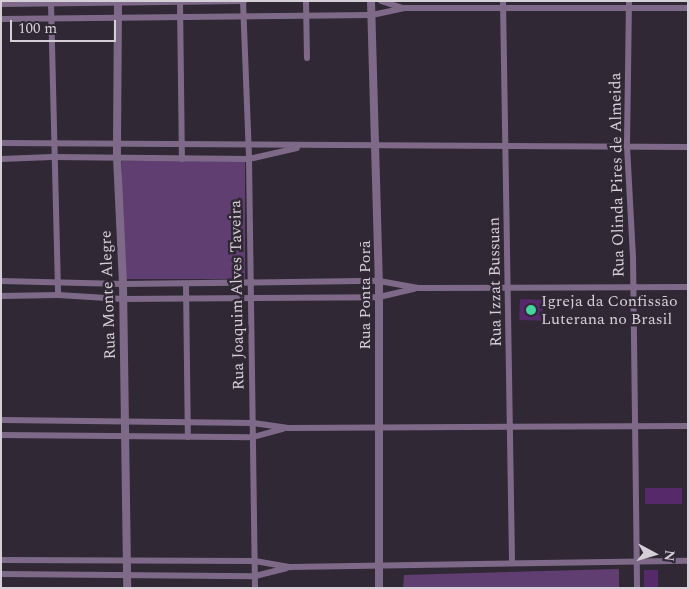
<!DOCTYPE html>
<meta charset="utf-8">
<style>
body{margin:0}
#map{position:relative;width:689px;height:589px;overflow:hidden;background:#302835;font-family:Spectral,serif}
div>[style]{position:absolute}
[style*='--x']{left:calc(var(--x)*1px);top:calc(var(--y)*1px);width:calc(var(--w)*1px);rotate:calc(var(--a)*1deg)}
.green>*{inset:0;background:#613e72;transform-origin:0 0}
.building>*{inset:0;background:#562a6a;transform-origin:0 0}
.minor>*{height:6px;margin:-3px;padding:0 3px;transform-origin:3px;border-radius:3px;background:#7e6a88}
.tertiary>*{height:8px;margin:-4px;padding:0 4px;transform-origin:4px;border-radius:4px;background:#7e6a88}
.dots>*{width:14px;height:14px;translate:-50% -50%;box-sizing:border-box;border:2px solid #302835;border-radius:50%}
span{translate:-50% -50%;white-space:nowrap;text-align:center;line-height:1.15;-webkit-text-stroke:5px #302835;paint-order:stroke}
.street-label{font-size:16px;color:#d5cfd7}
.poi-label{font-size:16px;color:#d5cfd7}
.left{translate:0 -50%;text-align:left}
.frame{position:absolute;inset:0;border:2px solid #d5cfd7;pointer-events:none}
.north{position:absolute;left:629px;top:529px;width:50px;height:50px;-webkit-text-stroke:4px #302835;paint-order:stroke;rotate:96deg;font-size:14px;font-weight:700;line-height:20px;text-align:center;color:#d5cfd7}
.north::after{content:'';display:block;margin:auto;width:18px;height:22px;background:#d5cfd7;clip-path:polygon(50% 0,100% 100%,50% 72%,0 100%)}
.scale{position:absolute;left:10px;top:20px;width:106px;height:22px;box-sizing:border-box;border:2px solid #d5cfd7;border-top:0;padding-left:6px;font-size:15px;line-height:18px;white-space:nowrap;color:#d5cfd7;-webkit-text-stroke:4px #302835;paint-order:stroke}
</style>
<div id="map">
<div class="green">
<i style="left:122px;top:161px;width:123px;height:118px"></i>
<i style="clip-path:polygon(619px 569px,619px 588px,403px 588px,404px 575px)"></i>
</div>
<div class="building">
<i style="left:520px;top:299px;width:23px;height:21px;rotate:2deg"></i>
<i style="left:645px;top:488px;width:37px;height:16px"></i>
<i style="left:644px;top:570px;width:14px;height:18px"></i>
</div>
<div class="minor">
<i style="--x:180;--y:1;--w:158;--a:89.3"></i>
<i style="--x:243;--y:1;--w:158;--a:87.8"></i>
<i style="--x:249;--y:159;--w:429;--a:89.2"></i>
<i style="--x:306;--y:1;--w:57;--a:89"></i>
<i style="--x:381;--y:1;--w:23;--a:18"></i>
<i style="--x:503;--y:1;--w:562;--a:89.08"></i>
<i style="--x:629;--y:1;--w:145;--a:90.8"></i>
<i style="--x:627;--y:146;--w:110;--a:86.9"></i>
<i style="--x:633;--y:256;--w:332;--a:89.3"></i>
<i style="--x:1;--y:4;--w:243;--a:-0.7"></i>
<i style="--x:51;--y:4;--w:291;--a:88.6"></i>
<i style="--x:1;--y:19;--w:371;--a:-0.6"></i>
<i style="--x:372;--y:15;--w:33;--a:-12"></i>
<i style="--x:404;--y:8;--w:284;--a:0"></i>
<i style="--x:1;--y:143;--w:687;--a:0.33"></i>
<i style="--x:1;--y:159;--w:51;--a:-2.2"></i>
<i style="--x:52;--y:157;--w:197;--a:0.6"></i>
<i style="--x:249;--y:159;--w:49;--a:-12.9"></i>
<i style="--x:1;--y:281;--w:122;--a:1.4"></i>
<i style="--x:123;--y:284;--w:256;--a:-0.7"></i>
<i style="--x:379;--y:281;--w:40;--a:10"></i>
<i style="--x:418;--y:288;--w:270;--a:-0.2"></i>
<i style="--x:186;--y:284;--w:153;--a:89.3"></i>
<i style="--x:1;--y:296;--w:57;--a:-1"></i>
<i style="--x:58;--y:295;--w:65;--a:3.5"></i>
<i style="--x:123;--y:299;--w:256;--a:-0.4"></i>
<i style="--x:379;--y:297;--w:36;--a:-13"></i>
<i style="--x:1;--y:420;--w:252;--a:0.7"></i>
<i style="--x:253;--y:423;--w:34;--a:8"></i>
<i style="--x:287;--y:428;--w:401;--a:-0.3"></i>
<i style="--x:1;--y:435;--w:252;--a:0.5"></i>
<i style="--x:253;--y:437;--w:31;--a:-15"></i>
<i style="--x:1;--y:560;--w:254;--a:0.2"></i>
<i style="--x:255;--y:561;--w:36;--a:10"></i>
<i style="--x:290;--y:567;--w:398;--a:-0.9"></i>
<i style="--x:1;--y:574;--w:254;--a:0.5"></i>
<i style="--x:255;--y:576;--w:32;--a:-14"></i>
</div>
<div class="tertiary">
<i style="--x:118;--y:1;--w:156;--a:90.4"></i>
<i style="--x:117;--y:157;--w:127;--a:87.3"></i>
<i style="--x:123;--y:284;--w:304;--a:89.2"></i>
<i style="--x:371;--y:1;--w:280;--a:88.4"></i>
<i style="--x:379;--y:281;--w:307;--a:90"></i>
</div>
<div class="dots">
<i style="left:531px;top:310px;background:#45d49e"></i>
</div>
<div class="street-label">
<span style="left:617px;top:175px;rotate:-91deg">Rua Olinda Pires de Almeida</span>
<span style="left:495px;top:282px;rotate:-91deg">Rua Izzat Bussuan</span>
<span style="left:108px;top:295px;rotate:-92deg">Rua Monte Alegre</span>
<span style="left:237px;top:295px;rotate:-91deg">Rua Joaquim Alves Taveira</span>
<span style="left:365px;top:295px;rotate:-90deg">Rua Ponta Porã</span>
</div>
<div class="poi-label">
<span class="left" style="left:541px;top:310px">Igreja da Confissão<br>Luterana no Brasil</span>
</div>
<div class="frame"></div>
<div class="north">N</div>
<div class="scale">100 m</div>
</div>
